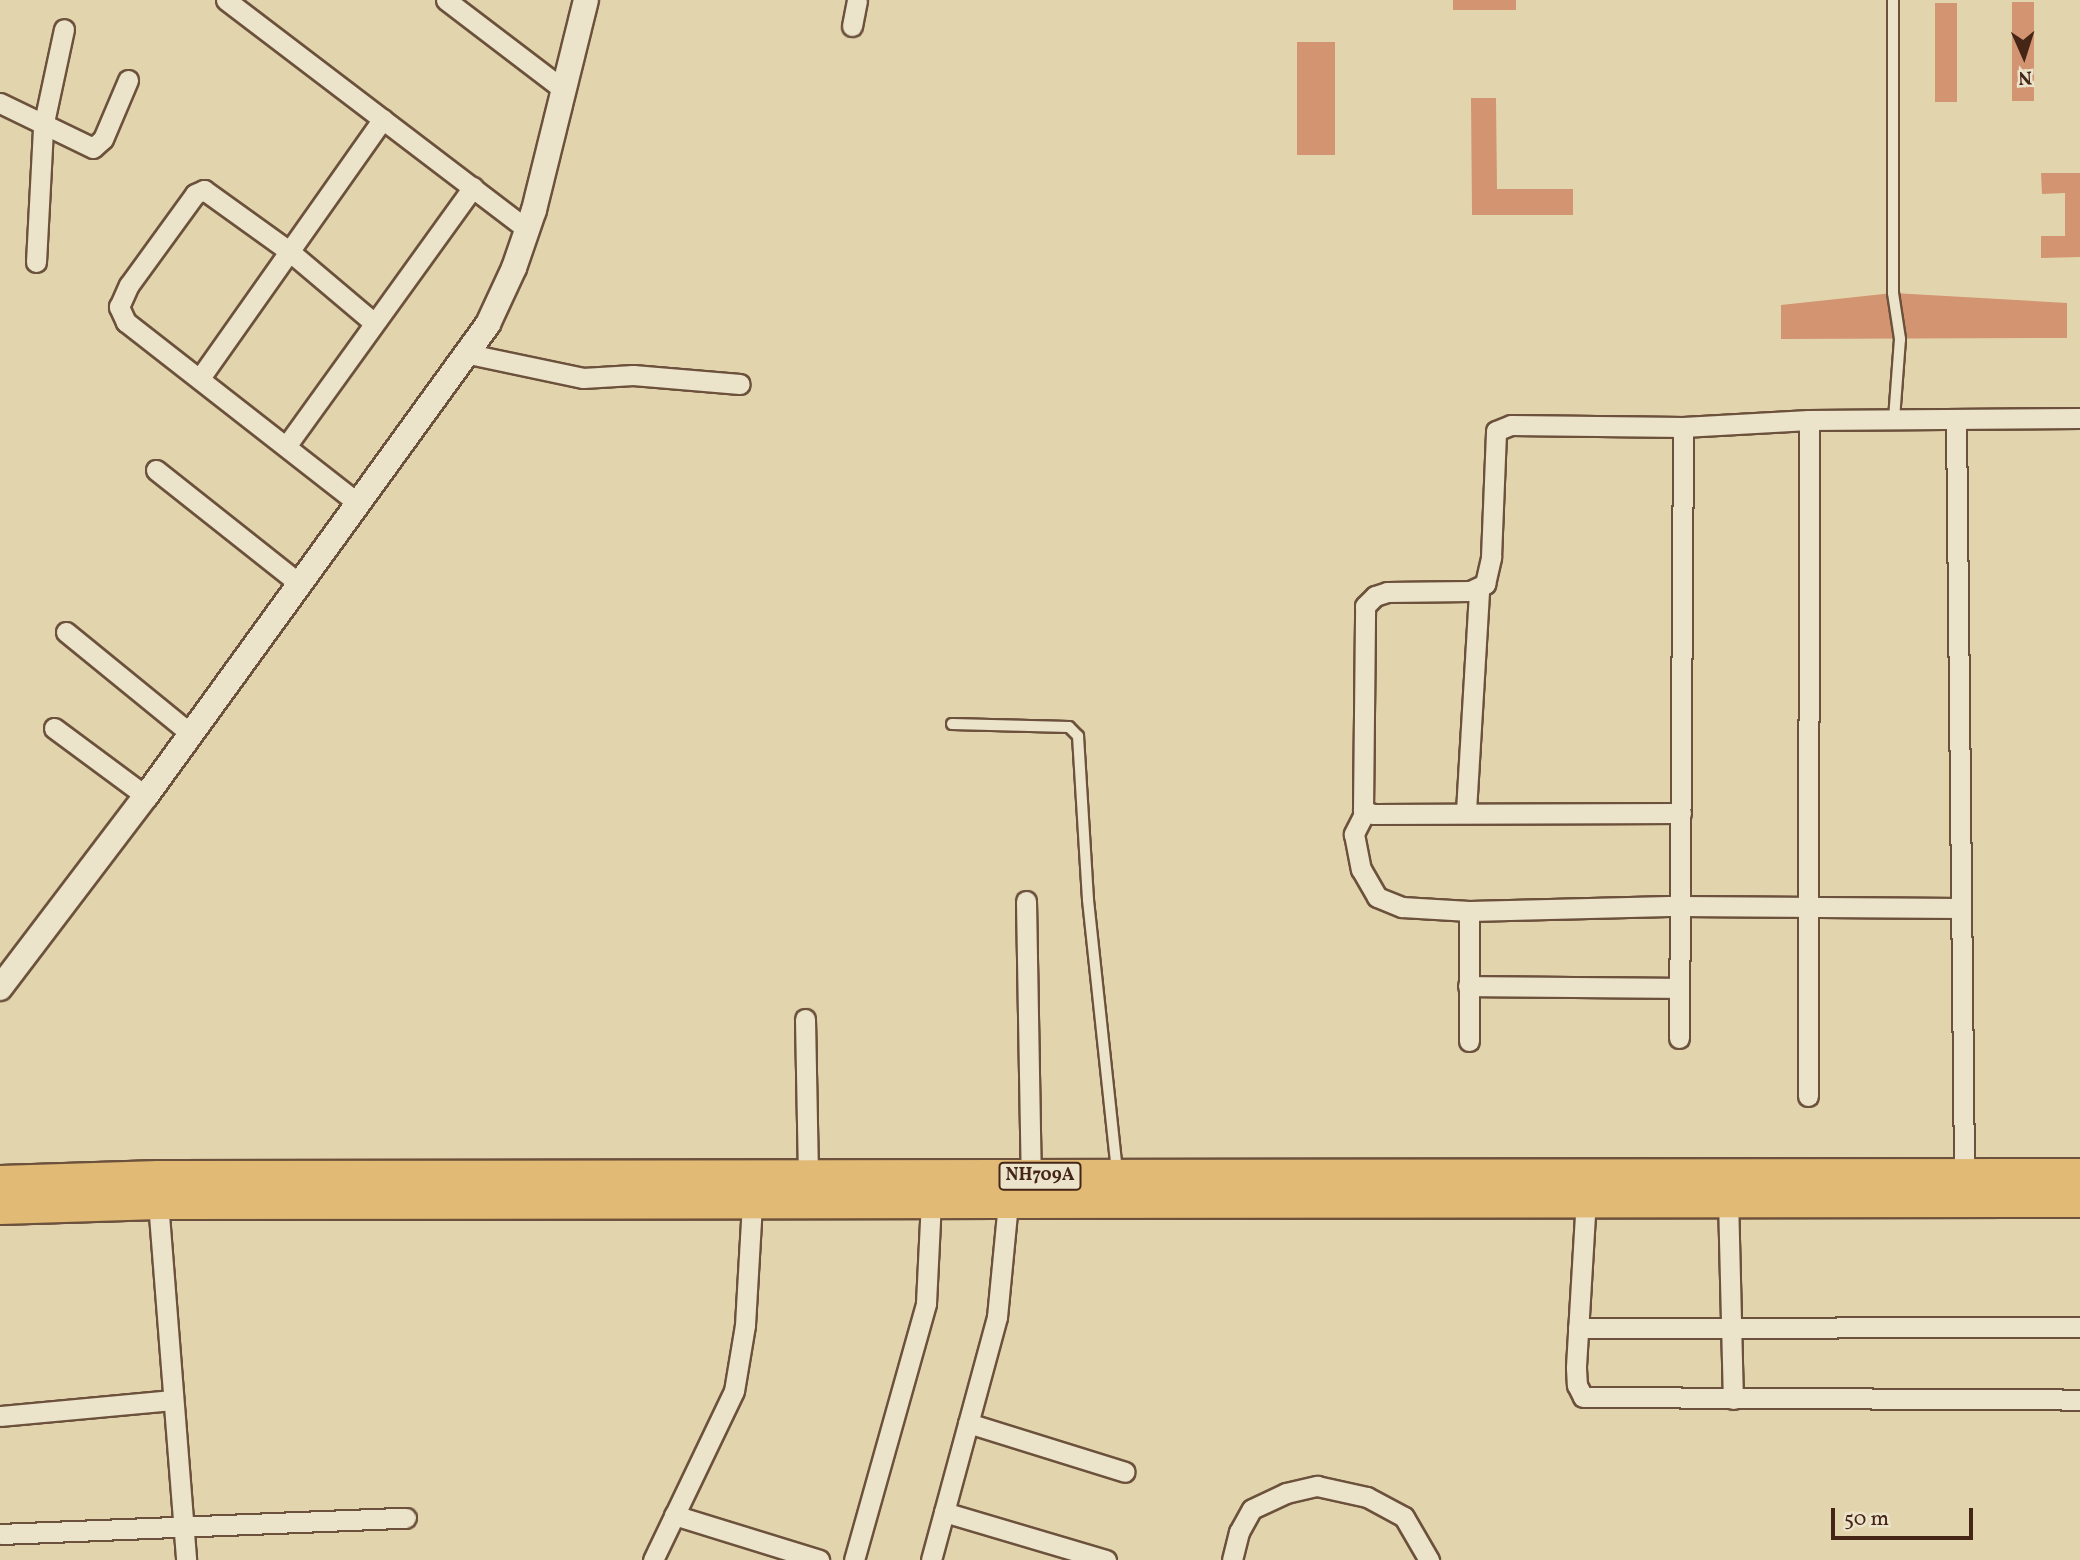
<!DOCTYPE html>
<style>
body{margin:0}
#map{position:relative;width:2080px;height:1560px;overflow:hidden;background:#e2d5ad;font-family:Vollkorn,serif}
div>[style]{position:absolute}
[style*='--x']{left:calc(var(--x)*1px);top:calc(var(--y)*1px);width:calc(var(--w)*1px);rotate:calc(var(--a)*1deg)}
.building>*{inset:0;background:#d29471;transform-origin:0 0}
.roads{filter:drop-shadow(2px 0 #6c513c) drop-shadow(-2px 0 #6c513c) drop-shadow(0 2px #6c513c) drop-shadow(0 -2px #6c513c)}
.service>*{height:10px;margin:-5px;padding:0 5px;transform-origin:5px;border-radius:5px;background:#ece4ca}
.minor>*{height:19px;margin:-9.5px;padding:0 9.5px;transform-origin:9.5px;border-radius:9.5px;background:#ece4ca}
.tertiary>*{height:24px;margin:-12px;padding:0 12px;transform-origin:12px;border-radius:12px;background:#ece4ca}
.trunk>*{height:33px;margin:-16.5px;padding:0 16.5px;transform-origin:16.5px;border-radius:16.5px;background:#e1ba76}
span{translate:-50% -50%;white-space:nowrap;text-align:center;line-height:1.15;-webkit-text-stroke:5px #ece4ca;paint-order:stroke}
.shield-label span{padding:2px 5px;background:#ece4ca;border:2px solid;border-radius:5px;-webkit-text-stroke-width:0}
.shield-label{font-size:18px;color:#452516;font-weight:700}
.north{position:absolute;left:1989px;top:21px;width:70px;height:70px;-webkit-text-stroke:5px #ece4ca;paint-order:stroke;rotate:177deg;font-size:19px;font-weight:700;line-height:28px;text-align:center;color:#452516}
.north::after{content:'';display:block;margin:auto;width:24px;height:32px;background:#452516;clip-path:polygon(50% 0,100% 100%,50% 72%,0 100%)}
.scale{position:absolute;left:1831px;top:1508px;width:142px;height:32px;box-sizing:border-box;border:4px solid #452516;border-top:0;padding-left:9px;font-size:21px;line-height:24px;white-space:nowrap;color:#452516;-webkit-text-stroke:5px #ece4ca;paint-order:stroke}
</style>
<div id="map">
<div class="building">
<i style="left:1453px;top:0;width:63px;height:10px"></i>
<i style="left:2034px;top:2px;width:99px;height:22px;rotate:90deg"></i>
<i style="left:1935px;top:3px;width:22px;height:99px"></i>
<i style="left:1297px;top:42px;width:38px;height:113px"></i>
<i style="clip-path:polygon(1471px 98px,1496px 98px,1497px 189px,1573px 189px,1573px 215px,1472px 215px)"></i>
<i style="clip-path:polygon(2041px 173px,2080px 173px,2080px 257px,2041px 258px,2041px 236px,2065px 236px,2065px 193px,2042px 194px)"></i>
<i style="clip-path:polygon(1893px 293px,2067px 303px,2067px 338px,1781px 339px,1781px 305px)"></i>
</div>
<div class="roads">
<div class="service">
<i style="--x:1893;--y:0;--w:293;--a:90"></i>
<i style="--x:1893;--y:293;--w:47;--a:81.3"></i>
<i style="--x:1900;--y:339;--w:80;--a:94.3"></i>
<i style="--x:952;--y:724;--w:117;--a:1.5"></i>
<i style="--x:1069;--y:727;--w:13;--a:45"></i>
<i style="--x:1078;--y:736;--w:164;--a:86.5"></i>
<i style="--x:1088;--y:900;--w:273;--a:83.9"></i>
</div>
<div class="minor">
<i style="--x:226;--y:0;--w:380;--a:37.3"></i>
<i style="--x:446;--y:0;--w:147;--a:37.3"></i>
<i style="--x:852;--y:26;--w:26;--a:-79"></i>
<i style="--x:0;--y:103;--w:103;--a:25.8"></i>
<i style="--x:93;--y:148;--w:13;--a:-42"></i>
<i style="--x:103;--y:139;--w:64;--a:-67"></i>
<i style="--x:36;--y:262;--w:135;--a:-87"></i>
<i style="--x:43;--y:127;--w:100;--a:-77.9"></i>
<i style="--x:469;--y:354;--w:116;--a:11.9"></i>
<i style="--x:583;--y:378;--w:50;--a:-3.4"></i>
<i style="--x:633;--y:375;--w:107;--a:4.8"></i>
<i style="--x:200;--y:378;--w:317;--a:-54.8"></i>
<i style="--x:1956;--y:419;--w:754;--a:89.39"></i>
<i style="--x:287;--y:445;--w:318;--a:-54.2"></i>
<i style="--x:156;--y:470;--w:184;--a:38.4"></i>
<i style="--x:359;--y:504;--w:296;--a:-142"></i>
<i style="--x:126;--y:322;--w:17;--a:-115"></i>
<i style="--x:119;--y:307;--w:24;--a:-66"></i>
<i style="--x:129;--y:285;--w:112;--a:-54"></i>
<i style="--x:195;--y:194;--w:10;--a:-24"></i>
<i style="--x:204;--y:190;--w:105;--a:35.7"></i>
<i style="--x:289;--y:251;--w:110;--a:40.2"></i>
<i style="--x:66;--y:632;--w:161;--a:39.2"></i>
<i style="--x:54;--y:728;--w:114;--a:36.5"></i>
<i style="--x:1466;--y:811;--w:222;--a:-86.6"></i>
<i style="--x:1365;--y:812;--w:25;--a:117"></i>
<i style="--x:1354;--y:834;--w:36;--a:79"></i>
<i style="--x:1361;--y:869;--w:32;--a:60"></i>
<i style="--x:1377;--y:897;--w:27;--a:22"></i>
<i style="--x:1402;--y:907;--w:67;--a:3.4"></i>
<i style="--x:1469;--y:911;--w:210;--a:-1.4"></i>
<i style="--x:1679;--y:906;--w:281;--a:0.4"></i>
<i style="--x:1681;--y:813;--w:308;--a:179.8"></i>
<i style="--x:1373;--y:814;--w:11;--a:-158"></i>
<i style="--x:1363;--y:810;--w:204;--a:-89.4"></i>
<i style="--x:1365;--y:606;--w:14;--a:-45"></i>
<i style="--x:1375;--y:596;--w:13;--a:-18"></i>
<i style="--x:1387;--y:592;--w:83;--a:-0.7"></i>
<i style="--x:1470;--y:591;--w:17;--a:-25"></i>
<i style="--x:1485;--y:584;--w:28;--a:-77"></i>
<i style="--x:1491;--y:557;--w:126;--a:-87.7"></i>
<i style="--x:1496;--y:431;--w:16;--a:-22"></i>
<i style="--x:1511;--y:425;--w:172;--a:0.7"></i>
<i style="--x:1683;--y:427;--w:126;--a:-3.2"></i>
<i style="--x:1809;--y:420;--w:271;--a:-0.4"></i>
<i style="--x:1026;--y:901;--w:276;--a:89"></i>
<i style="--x:1468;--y:986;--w:211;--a:0.5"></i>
<i style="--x:805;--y:1019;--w:158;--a:88.9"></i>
<i style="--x:1679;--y:1038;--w:611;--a:-89.62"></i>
<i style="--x:1469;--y:1041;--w:130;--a:-90"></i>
<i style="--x:1808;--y:1096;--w:676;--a:-89.92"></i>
<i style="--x:1586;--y:1198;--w:170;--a:93.4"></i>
<i style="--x:1576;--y:1368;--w:17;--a:87"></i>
<i style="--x:1577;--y:1385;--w:13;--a:63"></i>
<i style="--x:1583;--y:1397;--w:497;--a:0.3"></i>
<i style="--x:1728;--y:1198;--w:201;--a:88.6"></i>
<i style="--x:158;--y:1202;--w:359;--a:85.5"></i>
<i style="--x:1578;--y:1328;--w:502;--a:-0.11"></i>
<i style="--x:0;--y:1416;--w:172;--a:-5.3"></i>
<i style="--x:968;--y:1423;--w:164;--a:17.3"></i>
<i style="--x:944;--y:1512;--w:169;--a:16.5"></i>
<i style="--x:674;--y:1515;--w:152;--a:17.2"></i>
<i style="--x:0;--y:1534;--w:406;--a:-2.3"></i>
<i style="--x:653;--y:1560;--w:187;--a:-64.4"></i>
<i style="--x:734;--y:1391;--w:67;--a:-80.5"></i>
<i style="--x:745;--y:1325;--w:122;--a:-86.7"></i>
<i style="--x:854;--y:1560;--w:267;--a:-74.3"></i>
<i style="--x:926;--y:1303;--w:101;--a:-87.2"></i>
<i style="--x:931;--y:1560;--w:252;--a:-74.8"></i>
<i style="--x:997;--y:1317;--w:126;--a:-84.5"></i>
<i style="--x:1232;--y:1560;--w:29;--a:-76"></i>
<i style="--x:1239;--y:1532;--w:26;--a:-61"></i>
<i style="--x:1252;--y:1509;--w:38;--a:-25"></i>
<i style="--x:1286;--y:1493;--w:32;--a:-13"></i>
<i style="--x:1317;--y:1486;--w:51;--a:12.4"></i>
<i style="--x:1367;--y:1497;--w:42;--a:28.4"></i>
<i style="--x:1404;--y:1517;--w:50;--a:59.8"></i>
</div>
<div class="tertiary">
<i style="--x:0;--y:988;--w:241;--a:-52.8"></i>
<i style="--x:146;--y:796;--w:583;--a:-54.07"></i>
<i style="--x:488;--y:324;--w:62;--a:-65.1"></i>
<i style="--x:514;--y:268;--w:61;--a:-71"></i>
<i style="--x:534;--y:210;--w:216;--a:-76.1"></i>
</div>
<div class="trunk">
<i style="--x:0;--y:1182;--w:158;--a:-1.8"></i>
<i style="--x:158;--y:1177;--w:1922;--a:-0.06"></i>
<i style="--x:0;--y:1207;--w:158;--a:-1.8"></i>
<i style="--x:158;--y:1202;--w:1922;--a:-0.06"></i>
</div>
</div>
<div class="shield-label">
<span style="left:1040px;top:1176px">NH709A</span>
</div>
<div class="north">N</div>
<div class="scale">50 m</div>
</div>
